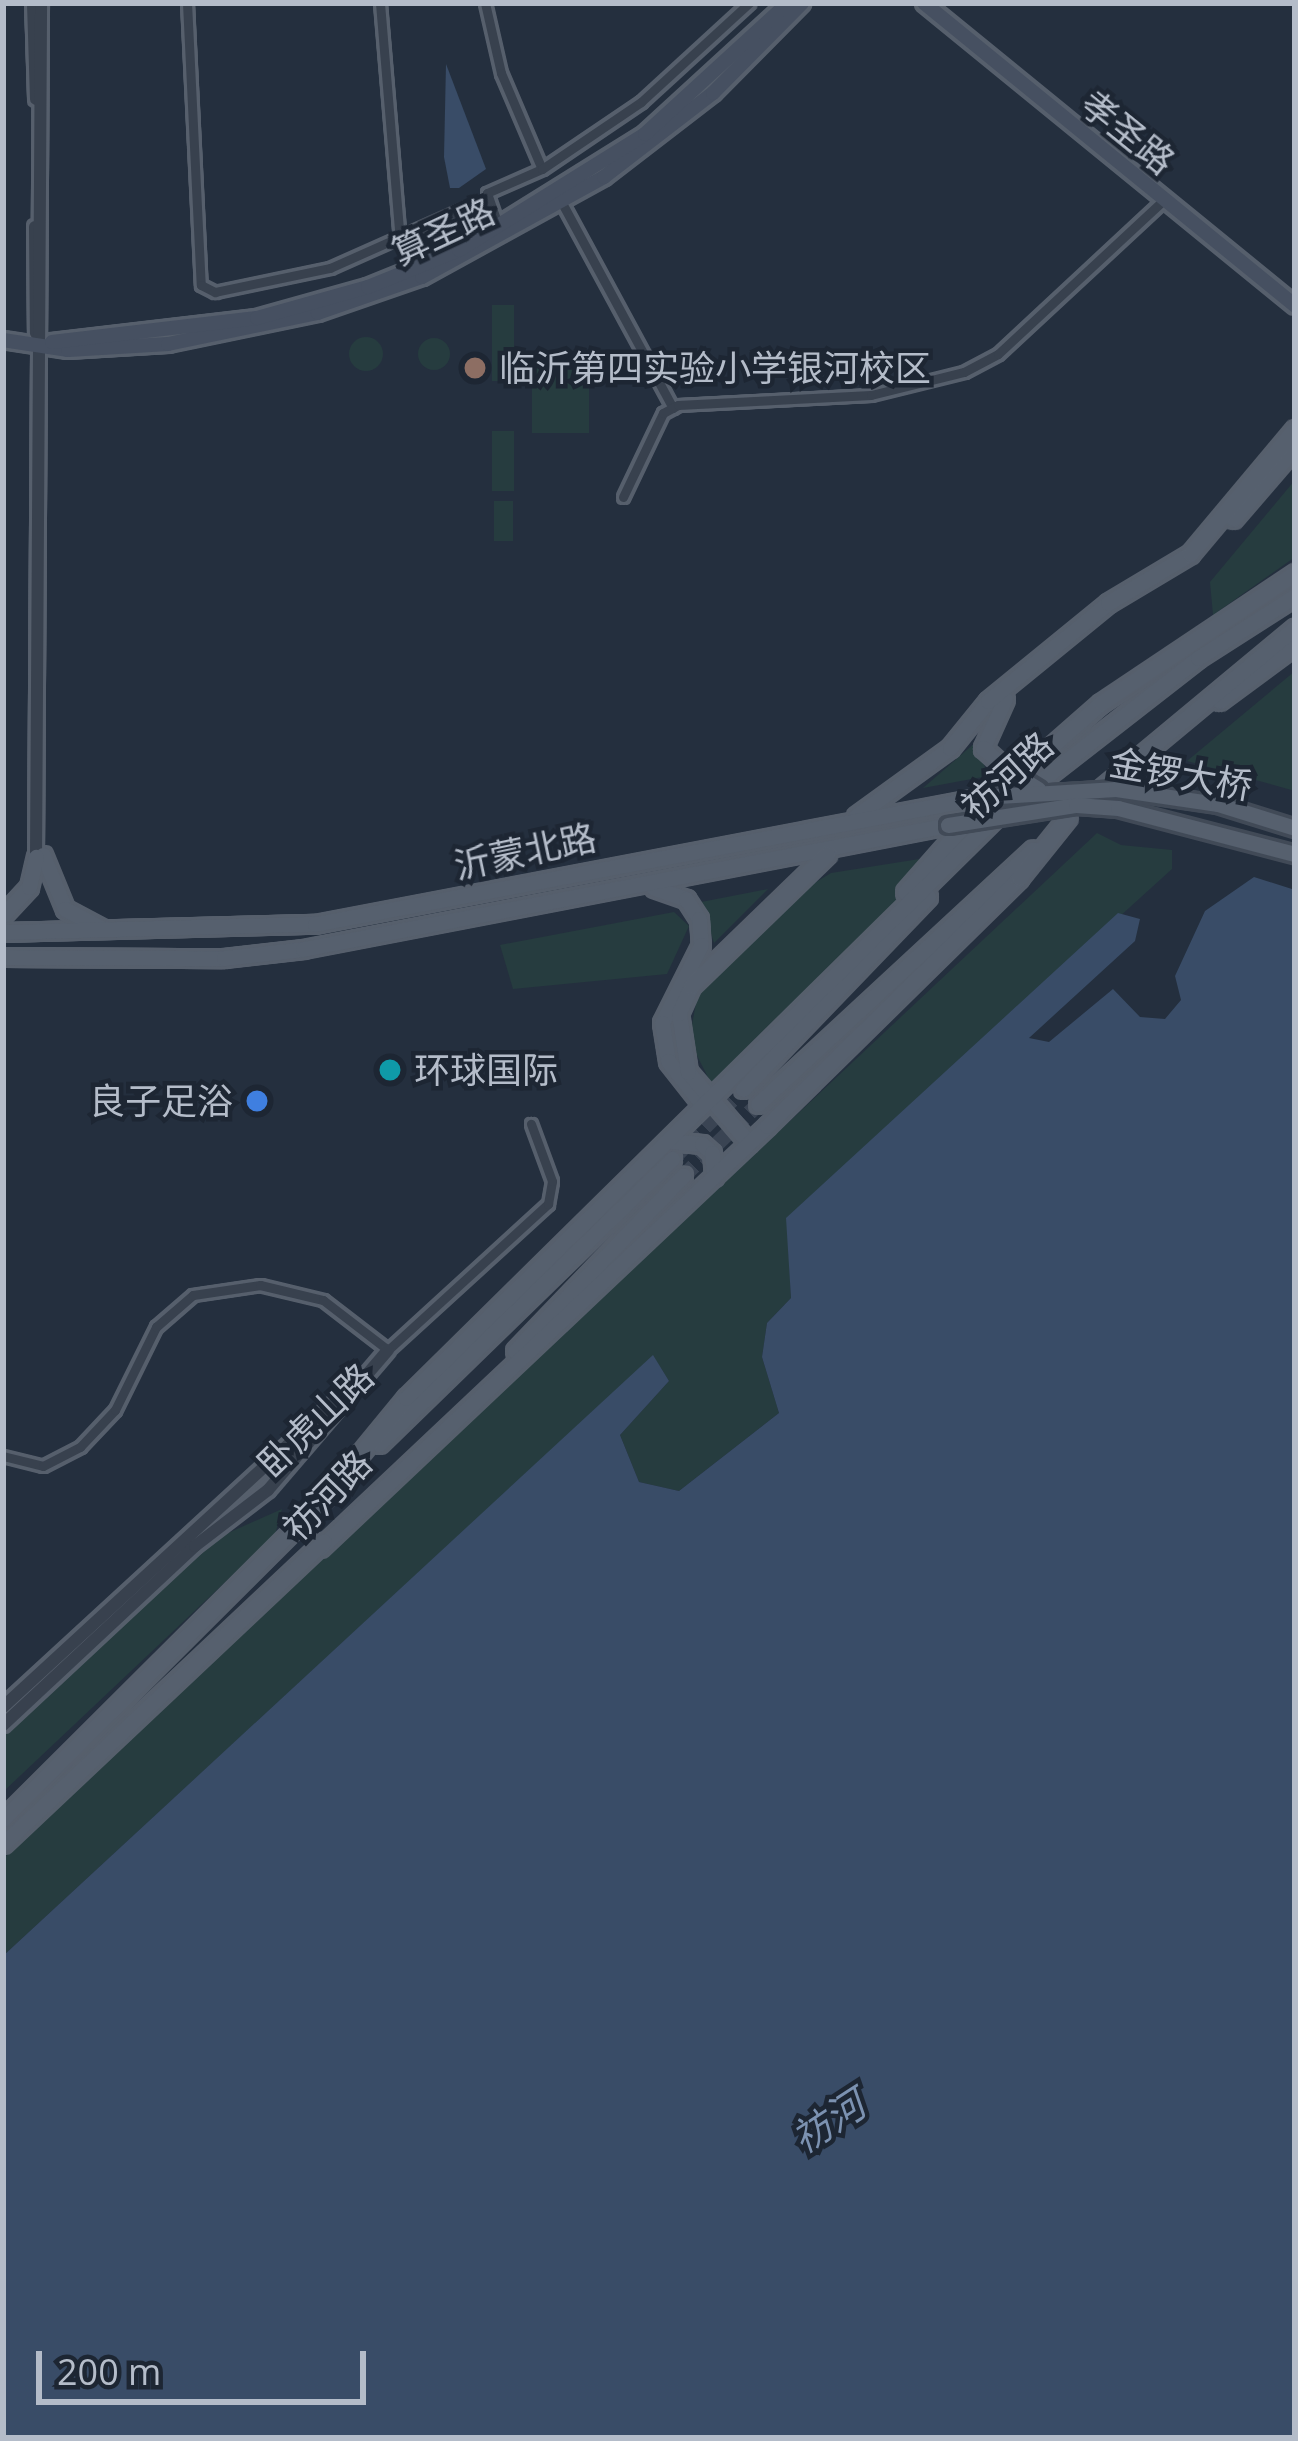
<!DOCTYPE html>
<meta charset="utf-8">
<style>
body{margin:0}
#map{position:relative;width:1298px;height:2441px;overflow:hidden;background:#242f3e;font-family:"Open Sans","Noto Sans SC",sans-serif}
div>[style]{position:absolute}
[style*='--x']{left:calc(var(--x)*1px);top:calc(var(--y)*1px);width:calc(var(--w)*1px);rotate:calc(var(--a)*1deg)}
.green>*{inset:0;background:#263c3f;transform-origin:0 0}
.round{border-radius:50%}
.water>*{inset:0;background:#394c67}
.primary-tunnel>*{height:15px;margin-top:-7.5px;transform-origin:0;background:repeating-linear-gradient(90deg,#3a4453 0 15px,transparent 0 23px)}
.roads{filter:drop-shadow(3px 0 #565f6c) drop-shadow(-3px 0 #565f6c) drop-shadow(0 3px #565f6c) drop-shadow(0 -3px #565f6c)}
.minor>*{height:9px;margin:-4.5px;padding:0 4.5px;transform-origin:4.5px;border-radius:4.5px;background:#38414e}
.tertiary>*{height:12px;margin:-6px;padding:0 6px;transform-origin:6px;border-radius:6px;background:#38414e}
.secondary>*{height:14px;margin:-7px;padding:0 7px;transform-origin:7px;border-radius:7px;background:#465061}
.primary>*{height:15px;margin:-7.5px;padding:0 7.5px;transform-origin:7.5px;border-radius:7.5px;background:#56606e}
.bridges{filter:drop-shadow(3px 0 #414a57) drop-shadow(-3px 0 #414a57) drop-shadow(0 3px #414a57) drop-shadow(0 -3px #414a57)}
.primary-bridge>*{height:15px;margin:-7.5px;padding:0 7.5px;transform-origin:7.5px;border-radius:7.5px;background:#56606e}
.dots>*{width:33px;height:33px;translate:-50% -50%;box-sizing:border-box;border:6px solid #1d2633;border-radius:50%}
span{translate:-50% -50%;white-space:nowrap;text-align:center;line-height:1.15;-webkit-text-stroke:9px #1d2633;paint-order:stroke}
.street-label{font-size:36px;color:#b4bcc9}
.poi-label{font-size:36px;color:#b4bcc9}
.left{translate:0 -50%;text-align:left}
.right{translate:-100% -50%;text-align:right}
.water-label{font-size:39px;color:#7c92b1;font-style:italic}
.frame{position:absolute;inset:0;border:6px solid #b4bcc9;pointer-events:none}
.scale{position:absolute;left:36px;top:2351px;width:330px;height:54px;box-sizing:border-box;border:6px solid #b4bcc9;border-top:0;padding-left:15px;font-size:36px;line-height:42px;white-space:nowrap;color:#b4bcc9;-webkit-text-stroke:9px #1d2633;paint-order:stroke}
</style>
<div id="map">
<div class="green">
<i style="left:492px;top:305px;width:22px;height:76px"></i>
<i class="round" style="left:349px;top:337px;width:34px;height:34px"></i>
<i class="round" style="left:418px;top:338px;width:32px;height:32px"></i>
<i style="left:532px;top:359px;width:57px;height:74px"></i>
<i style="left:492px;top:431px;width:22px;height:60px"></i>
<i style="clip-path:polygon(1295px 480px,1295px 557px,1213px 615px,1210px 582px)"></i>
<i style="left:494px;top:501px;width:19px;height:40px"></i>
<i style="clip-path:polygon(1295px 671px,1295px 791px,1187px 761px)"></i>
<i style="clip-path:polygon(976px 742px,988px 776px,923px 788px)"></i>
<i style="clip-path:polygon(1097px 833px,1121px 845px,1172px 850px,1172px 869px,787px 1218px,791px 1298px,767px 1323px,762px 1357px,779px 1413px,679px 1491px,639px 1482px,620px 1435px,669px 1381px,653px 1356px,3px 1956px,3px 1859px)"></i>
<i style="clip-path:polygon(951px 854px,712px 1085px,689px 1040px,699px 988px,798px 893px,831px 873px)"></i>
<i style="clip-path:polygon(768px 889px,714px 943px,701px 902px)"></i>
<i style="clip-path:polygon(674px 912px,689px 926px,667px 974px,513px 989px,500px 945px)"></i>
<i style="clip-path:polygon(282px 1509px,275px 1535px,3px 1792px,3px 1735px,210px 1541px)"></i>
</div>
<div class="water">
<i style="clip-path:polygon(446px 64px,486px 169px,459px 188px,450px 188px,444px 157px)"></i>
<i style="clip-path:polygon(1254px 877px,1295px 890px,1295px 2438px,3px 2438px,3px 1956px,653px 1355px,669px 1381px,620px 1435px,639px 1482px,679px 1491px,779px 1413px,762px 1357px,767px 1323px,791px 1298px,786px 1218px,1118px 913px,1140px 919px,1135px 941px,1029px 1038px,1049px 1042px,1113px 989px,1140px 1017px,1165px 1019px,1181px 1000px,1175px 976px,1205px 911px)"></i>
</div>
<div class="primary-tunnel">
<i style="--x:672;--y:1159;--w:100;--a:-44.6"></i>
<i style="--x:683;--y:1176;--w:104;--a:-43.8"></i>
</div>
<div class="roads">
<div class="minor">
<i style="--x:187;--y:3;--w:282;--a:87.2"></i>
<i style="--x:201;--y:285;--w:16;--a:27"></i>
<i style="--x:215;--y:292;--w:117;--a:-11.8"></i>
<i style="--x:330;--y:268;--w:150;--a:-24"></i>
<i style="--x:467;--y:207;--w:32;--a:62"></i>
<i style="--x:380;--y:3;--w:238;--a:85.2"></i>
<i style="--x:485;--y:3;--w:72;--a:77.1"></i>
<i style="--x:501;--y:73;--w:104;--a:66.9"></i>
<i style="--x:562;--y:203;--w:233;--a:61.6"></i>
<i style="--x:499;--y:228;--w:37;--a:-109"></i>
<i style="--x:487;--y:193;--w:60;--a:-23.6"></i>
<i style="--x:542;--y:169;--w:120;--a:-34.1"></i>
<i style="--x:641;--y:102;--w:147;--a:-42.5"></i>
<i style="--x:623;--y:497;--w:93;--a:-64.5"></i>
<i style="--x:663;--y:413;--w:17;--a:-28"></i>
<i style="--x:678;--y:405;--w:193;--a:-3"></i>
<i style="--x:871;--y:395;--w:96;--a:-13.9"></i>
<i style="--x:964;--y:372;--w:38;--a:-28"></i>
<i style="--x:998;--y:354;--w:226;--a:-42.9"></i>
<i style="--x:3;--y:1456;--w:41;--a:14"></i>
<i style="--x:43;--y:1466;--w:42;--a:-27.2"></i>
<i style="--x:80;--y:1447;--w:51;--a:-46.6"></i>
<i style="--x:115;--y:1410;--w:93;--a:-63.7"></i>
<i style="--x:156;--y:1327;--w:49;--a:-40.9"></i>
<i style="--x:193;--y:1295;--w:68;--a:-8.5"></i>
<i style="--x:260;--y:1285;--w:65;--a:13.4"></i>
<i style="--x:323;--y:1300;--w:82;--a:37.6"></i>
<i style="--x:388;--y:1350;--w:217;--a:-42.4"></i>
<i style="--x:548;--y:1204;--w:23;--a:-80"></i>
<i style="--x:552;--y:1181;--w:61;--a:-110.2"></i>
</div>
<div class="tertiary">
<i style="--x:33;--y:3;--w:96;--a:88.2"></i>
<i style="--x:35;--y:227;--w:106;--a:89.5"></i>
<i style="--x:36;--y:857;--w:854;--a:-89.66"></i>
<i style="--x:3;--y:1707;--w:446;--a:-42.6"></i>
<i style="--x:3;--y:1725;--w:262;--a:-43"></i>
<i style="--x:195;--y:1546;--w:92;--a:-37.5"></i>
<i style="--x:268;--y:1490;--w:184;--a:-49.4"></i>
</div>
<div class="secondary">
<i style="--x:924;--y:3;--w:479;--a:39.2"></i>
<i style="--x:3;--y:340;--w:66;--a:8.7"></i>
<i style="--x:68;--y:350;--w:100;--a:-3.4"></i>
<i style="--x:168;--y:344;--w:153;--a:-11.7"></i>
<i style="--x:318;--y:313;--w:110;--a:-19.1"></i>
<i style="--x:422;--y:277;--w:208;--a:-28.8"></i>
<i style="--x:604;--y:177;--w:138;--a:-37.6"></i>
<i style="--x:713;--y:93;--w:127;--a:-45.3"></i>
<i style="--x:52;--y:342;--w:206;--a:-6.7"></i>
<i style="--x:257;--y:318;--w:115;--a:-15.6"></i>
<i style="--x:368;--y:287;--w:98;--a:-22.1"></i>
<i style="--x:459;--y:250;--w:219;--a:-31.9"></i>
<i style="--x:645;--y:134;--w:194;--a:-42.5"></i>
</div>
<div class="primary">
<i style="--x:1233;--y:519;--w:95;--a:-49.3"></i>
<i style="--x:1005;--y:699;--w:54;--a:114.2"></i>
<i style="--x:983;--y:748;--w:31;--a:42"></i>
<i style="--x:1219;--y:701;--w:94;--a:-36.4"></i>
<i style="--x:1026;--y:792;--w:218;--a:-37.9"></i>
<i style="--x:1198;--y:658;--w:115;--a:-32.6"></i>
<i style="--x:1096;--y:793;--w:259;--a:-39.7"></i>
<i style="--x:856;--y:816;--w:116;--a:-35.9"></i>
<i style="--x:950;--y:748;--w:60;--a:-51"></i>
<i style="--x:988;--y:701;--w:155;--a:-39.2"></i>
<i style="--x:1108;--y:603;--w:96;--a:-30.9"></i>
<i style="--x:1190;--y:554;--w:163;--a:-50"></i>
<i style="--x:43;--y:855;--w:58;--a:67.8"></i>
<i style="--x:65;--y:909;--w:41;--a:27.8"></i>
<i style="--x:654;--y:888;--w:34;--a:19"></i>
<i style="--x:686;--y:899;--w:24;--a:57"></i>
<i style="--x:699;--y:919;--w:26;--a:86"></i>
<i style="--x:701;--y:945;--w:87;--a:116.6"></i>
<i style="--x:662;--y:1023;--w:38;--a:81"></i>
<i style="--x:668;--y:1061;--w:47;--a:51.9"></i>
<i style="--x:905;--y:892;--w:98;--a:-48.7"></i>
<i style="--x:970;--y:818;--w:174;--a:-41.3"></i>
<i style="--x:1101;--y:703;--w:234;--a:-33.8"></i>
<i style="--x:3;--y:915;--w:38;--a:-47"></i>
<i style="--x:29;--y:887;--w:31;--a:-77"></i>
<i style="--x:3;--y:932;--w:312;--a:-1.5"></i>
<i style="--x:315;--y:924;--w:679;--a:-10.78"></i>
<i style="--x:3;--y:957;--w:221;--a:0.3"></i>
<i style="--x:224;--y:958;--w:80;--a:-6.5"></i>
<i style="--x:303;--y:949;--w:657;--a:-10.88"></i>
<i style="--x:743;--y:1089;--w:267;--a:-46.1"></i>
<i style="--x:758;--y:1104;--w:375;--a:-42.8"></i>
<i style="--x:668;--y:1141;--w:34;--a:5"></i>
<i style="--x:702;--y:1144;--w:13;--a:42"></i>
<i style="--x:712;--y:1153;--w:24;--a:85"></i>
<i style="--x:749;--y:1143;--w:94;--a:-130.7"></i>
<i style="--x:688;--y:1072;--w:60;--a:-98.7"></i>
<i style="--x:679;--y:1013;--w:30;--a:-66"></i>
<i style="--x:691;--y:986;--w:190;--a:-44.1"></i>
<i style="--x:515;--y:1351;--w:243;--a:-46.2"></i>
<i style="--x:379;--y:1444;--w:409;--a:-44.2"></i>
<i style="--x:323;--y:1499;--w:131;--a:-50.6"></i>
<i style="--x:406;--y:1398;--w:842;--a:-44.57"></i>
<i style="--x:320;--y:1548;--w:615;--a:-43.35"></i>
<i style="--x:767;--y:1126;--w:354;--a:-44.5"></i>
<i style="--x:1019;--y:878;--w:78;--a:-51.2"></i>
<i style="--x:3;--y:1819;--w:459;--a:-44.9"></i>
<i style="--x:3;--y:1844;--w:441;--a:-43.3"></i>
</div>
</div>
<div class="bridges">
<div class="primary-bridge">
<i style="--x:1006;--y:769;--w:38;--a:32"></i>
<i style="--x:982;--y:797;--w:134;--a:-3.4"></i>
<i style="--x:1116;--y:789;--w:103;--a:8.4"></i>
<i style="--x:1218;--y:804;--w:81;--a:17.3"></i>
<i style="--x:948;--y:825;--w:130;--a:-8.9"></i>
<i style="--x:1076;--y:805;--w:42;--a:4.1"></i>
<i style="--x:1118;--y:808;--w:183;--a:14.6"></i>
</div>
</div>
<div class="dots">
<i style="left:475px;top:368px;background:#8d6e63"></i>
<i style="left:390px;top:1070px;background:#0f9aa8"></i>
<i style="left:257px;top:1101px;background:#3f7fe0"></i>
</div>
<div class="street-label">
<span style="left:1128px;top:132px;rotate:39deg">孝圣路</span>
<span style="left:443px;top:231px;rotate:-25deg">算圣路</span>
<span style="left:1181px;top:774px;rotate:10deg">金锣大桥</span>
<span style="left:1007px;top:775px;rotate:-42deg">祊河路</span>
<span style="left:525px;top:851px;rotate:-12deg">沂蒙北路</span>
<span style="left:315px;top:1420px;rotate:-44deg">卧虎山路</span>
<span style="left:327px;top:1495px;rotate:-46deg">祊河路</span>
</div>
<div class="poi-label">
<span class="left" style="left:499px;top:368px">临沂第四实验小学银河校区</span>
<span class="left" style="left:414px;top:1070px">环球国际</span>
<span class="right" style="left:233px;top:1101px">良子足浴</span>
</div>
<div class="water-label">
<span style="left:828px;top:2121px;rotate:-33deg">祊河</span>
</div>
<div class="frame"></div>
<div class="scale">200 m</div>
</div>
